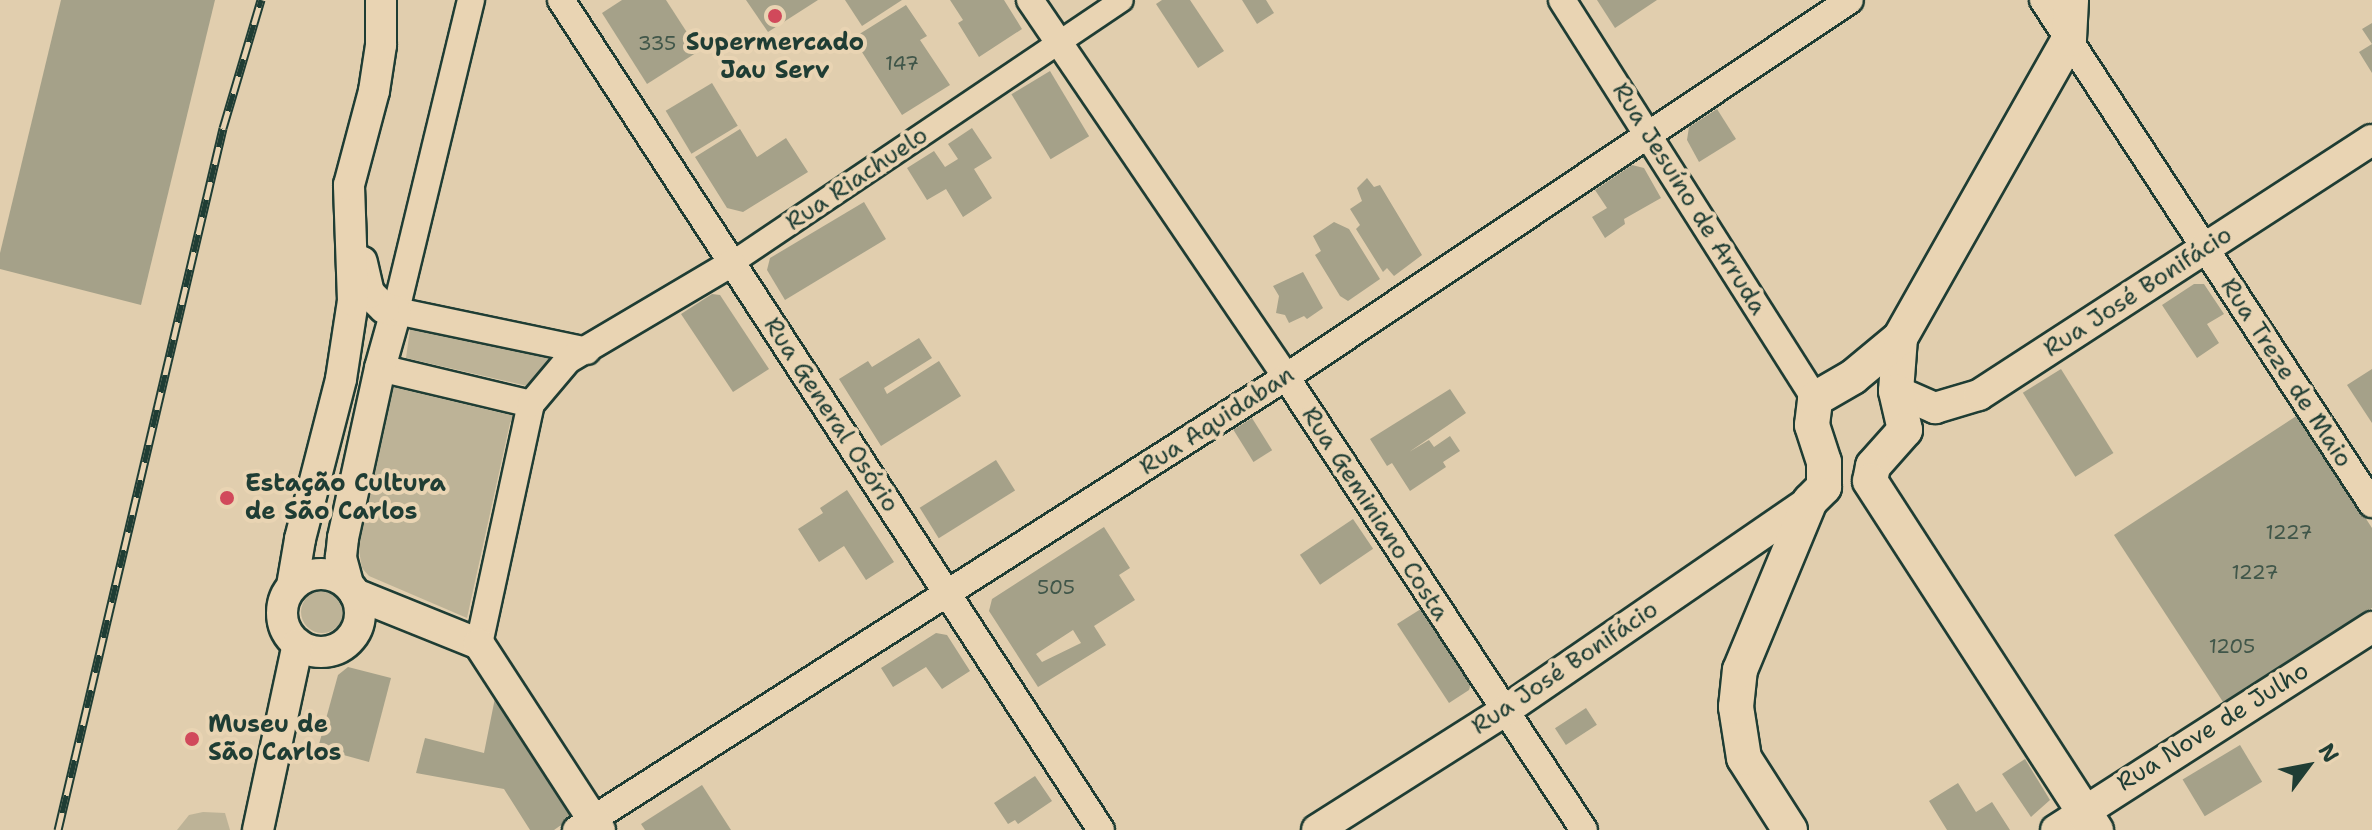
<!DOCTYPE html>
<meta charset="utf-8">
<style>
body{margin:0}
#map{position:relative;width:2372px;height:830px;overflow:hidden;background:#e1ceae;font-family:"Shantell Sans",sans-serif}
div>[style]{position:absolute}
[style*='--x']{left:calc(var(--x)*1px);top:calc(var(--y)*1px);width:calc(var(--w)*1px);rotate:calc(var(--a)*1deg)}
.green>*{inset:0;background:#bdb397}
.round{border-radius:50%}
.building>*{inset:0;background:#a5a189;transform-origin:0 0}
.roads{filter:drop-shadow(2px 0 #1f3d34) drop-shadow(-2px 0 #1f3d34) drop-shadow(0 2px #1f3d34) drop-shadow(0 -2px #1f3d34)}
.minor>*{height:22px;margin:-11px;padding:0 11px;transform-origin:11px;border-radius:11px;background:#e9d4b3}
.tertiary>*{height:26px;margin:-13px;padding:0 13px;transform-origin:13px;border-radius:13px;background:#e9d4b3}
.secondary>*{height:30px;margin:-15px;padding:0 15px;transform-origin:15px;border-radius:15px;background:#e9d4b3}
.secondary>.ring{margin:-15px;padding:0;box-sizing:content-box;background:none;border:30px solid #e9d4b3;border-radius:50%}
.primary>*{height:34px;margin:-17px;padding:0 17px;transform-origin:17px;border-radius:17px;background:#e9d4b3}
.rail>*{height:9px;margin-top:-4.5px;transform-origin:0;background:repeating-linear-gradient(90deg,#e9d4b3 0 18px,#1f3d34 0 36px);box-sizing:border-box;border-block:2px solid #1f3d34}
.dots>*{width:22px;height:22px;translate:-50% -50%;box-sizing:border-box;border:4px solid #e9d4b3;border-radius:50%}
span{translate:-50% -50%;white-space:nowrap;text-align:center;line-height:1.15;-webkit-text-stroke:8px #e9d4b3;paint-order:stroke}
.number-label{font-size:20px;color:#405649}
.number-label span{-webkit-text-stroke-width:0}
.poi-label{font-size:24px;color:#1f3d34;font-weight:700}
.left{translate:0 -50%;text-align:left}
.street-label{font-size:24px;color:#1f3d34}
.north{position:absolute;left:2268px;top:726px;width:80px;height:80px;-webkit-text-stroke:6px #e9d4b3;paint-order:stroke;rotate:58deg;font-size:22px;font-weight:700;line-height:32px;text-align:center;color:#1f3d34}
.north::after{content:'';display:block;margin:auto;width:28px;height:36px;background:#1f3d34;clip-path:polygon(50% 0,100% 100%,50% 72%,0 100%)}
</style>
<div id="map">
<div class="green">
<i style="clip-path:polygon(411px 322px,564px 353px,552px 358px,527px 386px,406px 358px)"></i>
<i style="clip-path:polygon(388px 386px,514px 416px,510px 423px,467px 618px,369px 576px,362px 568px,356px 533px)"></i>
<i class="round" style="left:301px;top:591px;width:42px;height:42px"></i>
<i style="clip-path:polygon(203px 812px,225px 813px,230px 830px,177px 830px,189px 815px)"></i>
</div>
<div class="building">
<i style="clip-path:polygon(61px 0,215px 0,141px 305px,0 269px,0 253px)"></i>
<i style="clip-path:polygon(622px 0,666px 0,699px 51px,647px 84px,602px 13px)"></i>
<i style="clip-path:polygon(746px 0,818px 0,768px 32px)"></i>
<i style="clip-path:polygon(845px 0,902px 0,862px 26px)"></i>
<i style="clip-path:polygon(950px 0,1004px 0,1022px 29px,979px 57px,958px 23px,963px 20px)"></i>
<i style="clip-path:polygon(1162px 0,1190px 0,1224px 51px,1198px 68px,1156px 4px)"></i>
<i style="clip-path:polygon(1242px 0,1266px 0,1274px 13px,1257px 24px)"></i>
<i style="clip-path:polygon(1597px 0,1657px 0,1615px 28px)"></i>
<i style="clip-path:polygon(906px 5px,927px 36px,920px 40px,950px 85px,902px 115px,853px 38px)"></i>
<i style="clip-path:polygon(2372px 23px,2372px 73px,2359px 52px,2372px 44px,2362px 29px)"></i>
<i style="left:1050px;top:71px;width:76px;height:45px;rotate:59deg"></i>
<i style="left:712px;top:83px;width:50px;height:54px;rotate:59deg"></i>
<i style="clip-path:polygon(1717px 109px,1736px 139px,1699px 162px,1687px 140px,1689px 127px)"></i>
<i style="clip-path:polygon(972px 128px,992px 158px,974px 169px,992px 198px,963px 217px,946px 189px,927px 200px,907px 168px,934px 151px,945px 167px,958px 159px,948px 144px)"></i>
<i style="clip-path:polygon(740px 129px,757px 157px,786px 138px,808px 172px,743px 212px,727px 208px,695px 157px)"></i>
<i style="clip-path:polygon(1632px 165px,1644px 168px,1661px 198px,1624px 219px,1625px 224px,1605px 238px,1592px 217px,1607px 208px,1595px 190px)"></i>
<i style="clip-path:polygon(1367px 178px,1374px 187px,1380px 185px,1422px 255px,1394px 276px,1387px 268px,1383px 272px,1356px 229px,1360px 225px,1350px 209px,1362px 201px,1357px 188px)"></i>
<i style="clip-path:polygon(864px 202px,886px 239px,785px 300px,767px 270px,770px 258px)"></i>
<i style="clip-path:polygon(1334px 222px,1349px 229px,1380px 279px,1348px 301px,1340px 296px,1315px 255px,1321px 251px,1313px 236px)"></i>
<i style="clip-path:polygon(1303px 272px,1323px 308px,1307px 319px,1304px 316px,1289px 323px,1285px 315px,1276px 313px,1279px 296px,1273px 286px)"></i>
<i style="clip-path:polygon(2194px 284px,2204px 284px,2224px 314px,2207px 324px,2219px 343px,2197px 358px,2162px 305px)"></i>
<i style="clip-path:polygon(712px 294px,720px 295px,769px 369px,733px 392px,681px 314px)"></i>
<i style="clip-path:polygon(919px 338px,932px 358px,884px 388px,887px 394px,939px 361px,961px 396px,881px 446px,839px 379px,868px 361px,872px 367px)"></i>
<i style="left:2061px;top:369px;width:99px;height:45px;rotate:58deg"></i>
<i style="clip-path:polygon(2372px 369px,2372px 423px,2347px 385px)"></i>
<i style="clip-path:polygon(1450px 389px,1466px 413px,1409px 452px,1429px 440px,1434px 447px,1450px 436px,1460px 451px,1443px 462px,1446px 467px,1410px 491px,1392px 463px,1387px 466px,1370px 439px)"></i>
<i style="clip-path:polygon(2298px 415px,2372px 528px,2372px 608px,2225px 705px,2114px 535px)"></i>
<i style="left:1252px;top:418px;width:38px;height:22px;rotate:58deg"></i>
<i style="left:996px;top:460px;width:36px;height:90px;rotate:58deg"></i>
<i style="clip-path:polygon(847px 490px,894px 562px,866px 580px,844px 546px,819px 562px,798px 529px,823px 513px,820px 508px)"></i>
<i style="left:1353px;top:519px;width:36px;height:64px;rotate:56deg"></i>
<i style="clip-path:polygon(evenodd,1104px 527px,1130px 568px,1119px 575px,1135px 600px,1094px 626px,1106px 645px,1038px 687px,989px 611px,992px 599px,1104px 527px,1073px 630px,1081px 643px,1042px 662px,1036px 654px,1073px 630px)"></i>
<i style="clip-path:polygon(1424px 607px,1472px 680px,1469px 690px,1449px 703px,1397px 624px)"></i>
<i style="clip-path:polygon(936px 633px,947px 635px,970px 671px,942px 689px,926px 667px,893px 687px,881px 668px)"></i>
<i style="clip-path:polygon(348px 667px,391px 678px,369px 762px,318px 748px,338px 675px)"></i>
<i style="clip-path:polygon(495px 698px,574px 816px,554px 830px,530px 830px,504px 789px,416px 773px,425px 738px,484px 753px)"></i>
<i style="left:1586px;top:708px;width:20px;height:37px;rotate:57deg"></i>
<i style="left:2240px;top:745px;width:43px;height:67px;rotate:59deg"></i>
<i style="clip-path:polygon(2025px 759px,2050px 800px,2031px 817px,2002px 774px)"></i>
<i style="clip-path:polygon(1035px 776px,1052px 801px,1018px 824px,1015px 820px,1008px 824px,994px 803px)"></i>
<i style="clip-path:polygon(1958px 783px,1976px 812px,1992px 802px,2010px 830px,1947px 830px,1929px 801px)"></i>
<i style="clip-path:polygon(702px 785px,731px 830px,645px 830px,641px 824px)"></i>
</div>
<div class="roads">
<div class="minor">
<i style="--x:732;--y:263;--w:470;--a:-34"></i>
</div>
<div class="tertiary">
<i style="--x:471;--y:0;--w:320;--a:103.6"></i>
<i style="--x:396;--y:311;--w:195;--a:11.8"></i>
<i style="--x:561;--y:0;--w:990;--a:56.95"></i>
<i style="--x:1030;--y:0;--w:456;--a:55.8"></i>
<i style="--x:1286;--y:377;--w:542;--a:56.66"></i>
<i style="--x:1562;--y:0;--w:472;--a:57.6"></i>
<i style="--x:2043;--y:0;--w:602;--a:56.86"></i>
<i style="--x:380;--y:368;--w:155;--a:13.4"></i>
<i style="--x:479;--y:644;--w:246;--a:-77.8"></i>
<i style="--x:531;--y:404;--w:57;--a:-49.9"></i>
<i style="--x:568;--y:360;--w:191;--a:-30.6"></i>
<i style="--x:576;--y:830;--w:842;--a:-32.54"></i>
<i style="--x:1286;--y:377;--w:678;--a:-33.76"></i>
</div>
<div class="secondary">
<i style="--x:1896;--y:391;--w:43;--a:23.6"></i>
<i style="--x:1935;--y:408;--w:46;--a:-16.5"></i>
<i style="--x:1979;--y:395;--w:468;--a:-33"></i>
<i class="ring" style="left:282px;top:574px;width:48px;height:48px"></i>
<i style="--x:348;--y:584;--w:28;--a:-105"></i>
<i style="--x:341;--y:557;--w:19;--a:-84"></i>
<i style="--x:343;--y:538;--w:174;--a:-77.7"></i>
<i style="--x:380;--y:368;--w:59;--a:-74.3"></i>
<i style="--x:396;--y:311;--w:12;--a:-166"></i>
<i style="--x:384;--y:308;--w:21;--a:-135"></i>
<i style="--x:369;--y:293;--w:32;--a:-103"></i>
<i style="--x:292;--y:586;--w:48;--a:-80.3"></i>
<i style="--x:300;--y:539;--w:165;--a:-75.6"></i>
<i style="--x:341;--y:379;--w:79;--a:-81.3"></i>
<i style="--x:353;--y:301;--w:116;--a:-92"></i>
<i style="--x:349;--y:185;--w:97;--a:-75.1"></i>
<i style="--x:374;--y:91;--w:47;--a:-81.3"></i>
<i style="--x:381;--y:45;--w:45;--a:-90"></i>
<i style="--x:355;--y:594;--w:134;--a:22"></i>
<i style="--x:479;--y:644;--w:222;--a:57"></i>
<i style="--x:258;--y:830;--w:190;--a:-77.9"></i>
<i style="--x:1317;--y:830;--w:220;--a:-32.4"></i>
<i style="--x:1503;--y:712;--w:373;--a:-34.5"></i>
<i style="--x:2056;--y:830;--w:376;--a:-32.7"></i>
</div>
<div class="primary">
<i style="--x:1900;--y:338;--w:53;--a:94.3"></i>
<i style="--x:1896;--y:391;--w:40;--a:77"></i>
<i style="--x:1905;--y:430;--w:48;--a:131.6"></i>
<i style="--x:1873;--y:466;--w:15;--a:101"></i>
<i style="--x:1870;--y:481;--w:416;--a:57.1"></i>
<i style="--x:1790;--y:830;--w:85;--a:-122.6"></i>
<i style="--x:1744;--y:758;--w:52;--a:-98.9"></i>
<i style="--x:1736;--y:707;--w:37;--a:-84"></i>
<i style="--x:1740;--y:670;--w:183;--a:-67.5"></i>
<i style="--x:1810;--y:501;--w:20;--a:-45"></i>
<i style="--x:1824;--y:487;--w:25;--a:-90"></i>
<i style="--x:1824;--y:462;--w:39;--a:-108"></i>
<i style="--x:1812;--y:425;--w:26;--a:-83"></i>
<i style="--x:1815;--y:399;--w:44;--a:-30.1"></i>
<i style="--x:1853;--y:377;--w:61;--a:-39.7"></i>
<i style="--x:1900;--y:338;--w:343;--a:-60.5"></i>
<i style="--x:2069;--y:39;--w:39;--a:-87"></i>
</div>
</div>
<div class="rail">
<i style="--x:58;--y:830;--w:721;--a:-76.77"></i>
<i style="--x:223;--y:128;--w:134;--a:-73.5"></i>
</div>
<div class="dots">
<i style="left:775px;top:16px;background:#d1495b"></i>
<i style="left:227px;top:498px;background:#d1495b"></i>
<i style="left:192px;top:739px;background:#d1495b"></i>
</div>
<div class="number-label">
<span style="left:657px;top:43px">335</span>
<span style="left:902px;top:63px">147</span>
<span style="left:2289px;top:532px">1227</span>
<span style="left:2255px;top:572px">1227</span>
<span style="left:1056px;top:587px">505</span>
<span style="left:2232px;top:646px">1205</span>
</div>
<div class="poi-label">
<span style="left:775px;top:57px">Supermercado<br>Jau Serv</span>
<span class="left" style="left:245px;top:498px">Estação Cultura<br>de São Carlos</span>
<span class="left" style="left:208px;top:739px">Museu de<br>São Carlos</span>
</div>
<div class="street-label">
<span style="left:857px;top:179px;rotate:-34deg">Rua Riachuelo</span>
<span style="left:1689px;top:199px;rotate:58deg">Rua Jesuíno de Arruda</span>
<span style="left:2138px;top:292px;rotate:-33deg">Rua José Bonifácio</span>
<span style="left:2286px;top:373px;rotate:57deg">Rua Treze de Maio</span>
<span style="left:831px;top:415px;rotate:57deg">Rua General Osório</span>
<span style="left:1217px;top:421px;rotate:-33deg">Rua Aquidaban</span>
<span style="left:1375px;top:514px;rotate:57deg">Rua Geminiano Costa</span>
<span style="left:1565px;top:668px;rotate:-34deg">Rua José Bonifácio</span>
<span style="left:2213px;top:727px;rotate:-32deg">Rua Nove de Julho</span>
</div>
<div class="north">N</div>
</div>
